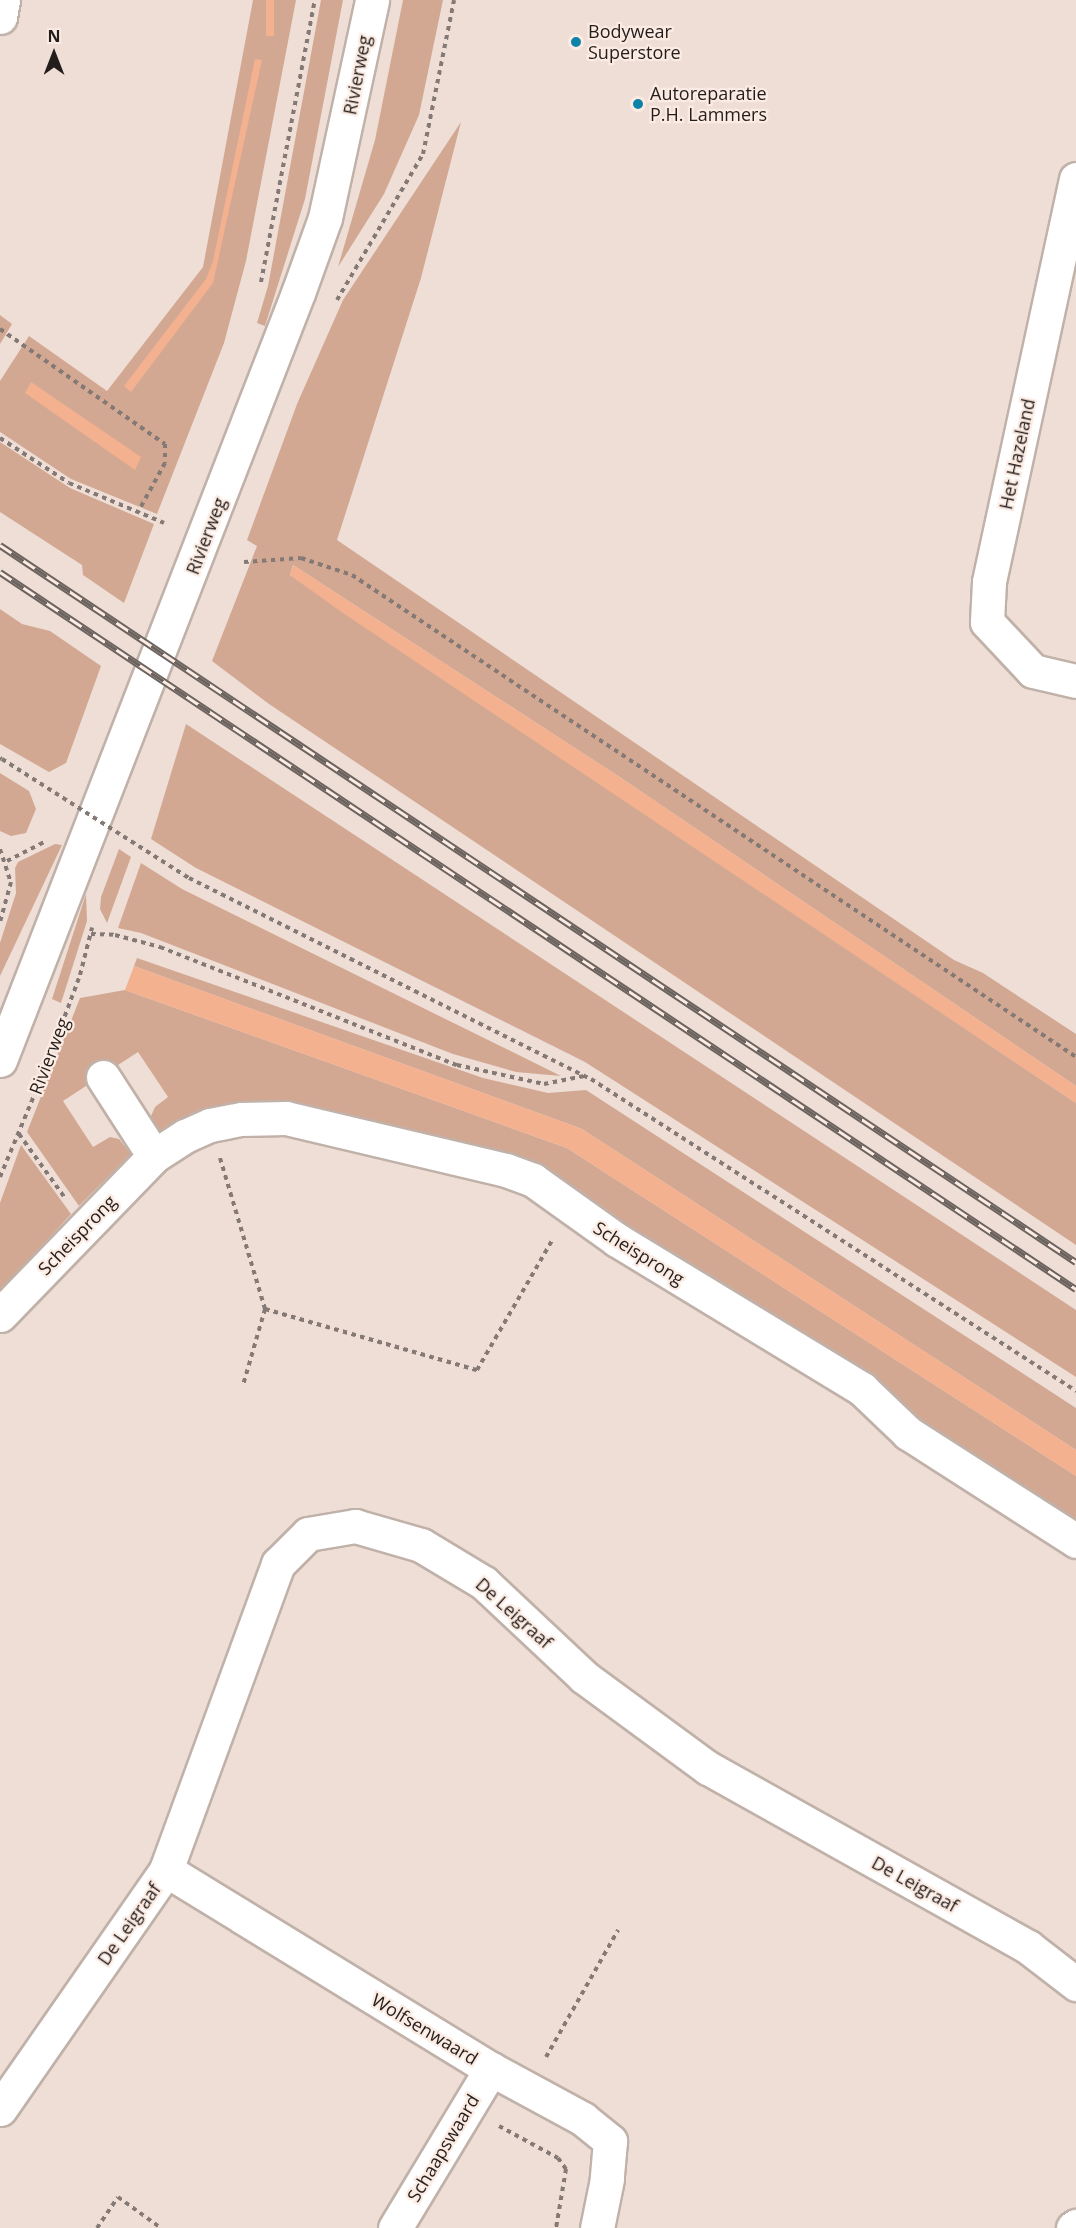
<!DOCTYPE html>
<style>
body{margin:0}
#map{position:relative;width:1076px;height:2228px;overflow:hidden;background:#eeded6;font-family:"Open Sans",sans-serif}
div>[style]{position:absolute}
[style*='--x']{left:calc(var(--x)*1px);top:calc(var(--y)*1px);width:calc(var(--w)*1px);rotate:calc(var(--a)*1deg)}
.green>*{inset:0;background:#d3a893}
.water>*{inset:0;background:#f3b190;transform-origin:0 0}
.path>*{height:4px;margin-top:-2px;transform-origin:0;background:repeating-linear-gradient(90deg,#847974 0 4.5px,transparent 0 9px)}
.roads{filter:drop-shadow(2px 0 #c0b1a9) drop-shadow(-2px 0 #c0b1a9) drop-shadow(0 2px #c0b1a9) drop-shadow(0 -2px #c0b1a9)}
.minor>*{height:33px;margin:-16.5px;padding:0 16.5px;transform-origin:16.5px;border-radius:16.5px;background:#fff}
.tertiary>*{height:33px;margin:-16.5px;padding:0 16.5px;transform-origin:16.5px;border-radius:16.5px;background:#fff}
.rail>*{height:7px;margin-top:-3.5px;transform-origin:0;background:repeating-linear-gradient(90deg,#fbebe3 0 14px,#6c635f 0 28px);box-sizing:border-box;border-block:2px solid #6c635f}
.path-bridge>*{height:4px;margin-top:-2px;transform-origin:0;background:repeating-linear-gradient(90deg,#847974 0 4.5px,transparent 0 9px)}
.dots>*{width:16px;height:16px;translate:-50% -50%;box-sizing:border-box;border:3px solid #fbebe3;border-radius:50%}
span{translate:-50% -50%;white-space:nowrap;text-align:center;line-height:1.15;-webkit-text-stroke:4.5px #fbebe3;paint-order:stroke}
.poi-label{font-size:18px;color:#231d1b}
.left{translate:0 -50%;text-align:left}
.street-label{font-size:18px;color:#231d1b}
.north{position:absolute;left:24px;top:24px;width:60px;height:60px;-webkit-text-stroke:4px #fbebe3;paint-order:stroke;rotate:0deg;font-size:16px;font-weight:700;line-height:24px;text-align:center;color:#231d1b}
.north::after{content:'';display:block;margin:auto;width:21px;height:27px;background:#231d1b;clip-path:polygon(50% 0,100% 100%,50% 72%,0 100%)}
</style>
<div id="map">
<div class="green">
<i style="clip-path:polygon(253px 0,296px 0,246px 261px,224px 343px,157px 514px,71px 479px,0 432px,0 381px,29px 336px,107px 391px,203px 267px)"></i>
<i style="clip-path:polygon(321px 0,343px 0,305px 199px,265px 326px,257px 323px,268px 286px)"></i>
<i style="clip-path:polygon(403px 0,443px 0,419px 115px,384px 194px,338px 267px,375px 140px)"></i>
<i style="clip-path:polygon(461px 122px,421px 278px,337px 540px,954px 960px,983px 973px,1076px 1034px,1076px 1086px,621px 778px,293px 565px,290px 575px,1076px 1103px,1076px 1245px,269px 704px,212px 661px,257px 546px,247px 540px,297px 404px,343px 300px)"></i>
<i style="clip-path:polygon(0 315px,12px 324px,0 344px)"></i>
<i style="clip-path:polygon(0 442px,70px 488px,154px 524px,124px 603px,83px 575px,82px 565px,0 512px)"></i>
<i style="clip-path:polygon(0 609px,22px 624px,50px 631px,101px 666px,66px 763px,49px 772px,0 744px)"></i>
<i style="clip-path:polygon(186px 724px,1076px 1310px,1076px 1377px,585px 1062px,196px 868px,151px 839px)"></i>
<i style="clip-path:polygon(0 773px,29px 791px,36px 809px,26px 833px,11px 836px,0 831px)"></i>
<i style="clip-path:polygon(55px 844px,62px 845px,0 976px,0 943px,16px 893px,15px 868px,18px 862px)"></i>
<i style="clip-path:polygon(119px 849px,131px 857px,107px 923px,100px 909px,101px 897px)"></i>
<i style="clip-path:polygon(141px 863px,182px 889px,561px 1076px,516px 1072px,453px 1054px,141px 933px,118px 928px)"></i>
<i style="clip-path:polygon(86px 894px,87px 921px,61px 1003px,52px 999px)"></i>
<i style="clip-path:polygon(137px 958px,483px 1078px,548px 1093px,586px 1090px,1076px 1408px,1076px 1450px,582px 1129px,134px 966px)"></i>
<i style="clip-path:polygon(125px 990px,567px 1148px,1076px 1476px,1076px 1523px,524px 1165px,301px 1105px,159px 1131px,151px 1116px,155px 1107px,168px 1097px,138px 1052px,63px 1101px,93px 1147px,110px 1137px,119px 1139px,131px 1154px,79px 1206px,27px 1132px,80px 998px)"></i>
<i style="clip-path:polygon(21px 1145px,71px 1214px,0 1292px,0 1203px)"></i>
</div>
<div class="water">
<i style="left:266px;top:0;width:8px;height:36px"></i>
<i style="clip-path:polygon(255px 59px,262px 60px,213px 283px,131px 392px,124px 386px,206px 279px,213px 261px)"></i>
<i style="clip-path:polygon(31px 382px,141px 457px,135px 470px,25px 393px)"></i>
<i style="clip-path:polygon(293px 565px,621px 778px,1076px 1086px,1076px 1103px,340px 611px,290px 575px)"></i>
<i style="clip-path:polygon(134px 966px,582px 1129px,1076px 1450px,1076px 1476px,567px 1148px,125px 990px)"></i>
</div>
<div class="path">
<i style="--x:261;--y:282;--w:287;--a:-79.2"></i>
<i style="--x:337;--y:300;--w:169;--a:-59.5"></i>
<i style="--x:423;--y:154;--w:157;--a:-78.6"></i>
<i style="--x:0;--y:329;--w:201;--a:34.9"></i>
<i style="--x:165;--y:444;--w:19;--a:90"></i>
<i style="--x:165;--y:463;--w:56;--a:118.9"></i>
<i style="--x:0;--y:438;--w:82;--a:33.1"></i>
<i style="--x:69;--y:483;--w:103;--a:22.8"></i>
<i style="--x:244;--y:562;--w:57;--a:-4"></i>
<i style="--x:301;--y:558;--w:54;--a:18.4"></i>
<i style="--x:352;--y:575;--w:870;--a:33.65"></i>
<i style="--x:0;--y:758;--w:2;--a:27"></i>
<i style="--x:0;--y:849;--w:35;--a:72"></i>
<i style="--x:11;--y:882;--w:41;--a:105.4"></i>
<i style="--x:7;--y:861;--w:44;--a:-27.1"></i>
<i style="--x:189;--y:878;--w:449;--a:26.6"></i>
<i style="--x:591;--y:1079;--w:577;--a:32.75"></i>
<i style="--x:91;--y:934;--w:24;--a:2"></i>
<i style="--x:115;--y:935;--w:47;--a:14.9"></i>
<i style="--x:160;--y:947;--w:320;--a:21.7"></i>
<i style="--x:457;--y:1065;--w:89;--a:12.3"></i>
<i style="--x:544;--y:1084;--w:41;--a:-11.3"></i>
<i style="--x:19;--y:1134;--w:79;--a:54.3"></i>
<i style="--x:220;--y:1158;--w:158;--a:73.4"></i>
<i style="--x:265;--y:1309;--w:79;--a:106.1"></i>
<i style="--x:0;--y:1177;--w:119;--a:-67.3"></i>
<i style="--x:46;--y:1067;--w:98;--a:-69.7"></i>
<i style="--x:80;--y:975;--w:49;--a:-75.7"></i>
<i style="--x:265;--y:1309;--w:221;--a:16.1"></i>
<i style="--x:477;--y:1370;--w:151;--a:-59.9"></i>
<i style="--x:546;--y:2057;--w:146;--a:-60.4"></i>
<i style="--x:499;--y:2126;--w:67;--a:28.5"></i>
<i style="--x:558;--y:2158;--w:14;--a:54"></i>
<i style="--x:566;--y:2169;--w:60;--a:99.6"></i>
<i style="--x:97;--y:2228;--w:37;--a:-56"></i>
<i style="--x:118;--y:2197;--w:53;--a:35.8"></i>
</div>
<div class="roads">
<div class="minor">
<i style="--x:0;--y:17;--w:17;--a:-80"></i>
<i style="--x:1076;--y:179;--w:412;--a:102.2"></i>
<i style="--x:989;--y:582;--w:40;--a:92.9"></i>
<i style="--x:987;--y:622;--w:67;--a:46.8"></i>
<i style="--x:1033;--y:671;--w:44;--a:13.1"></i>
<i style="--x:103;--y:1077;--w:94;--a:57.2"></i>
<i style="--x:0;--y:1315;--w:221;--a:-45.9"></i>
<i style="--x:154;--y:1156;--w:37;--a:-33"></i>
<i style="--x:185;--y:1136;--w:27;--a:-24"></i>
<i style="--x:210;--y:1125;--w:32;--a:-11"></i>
<i style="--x:241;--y:1119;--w:45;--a:-1.3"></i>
<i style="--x:286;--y:1118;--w:226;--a:13.3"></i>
<i style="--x:506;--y:1170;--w:29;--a:20"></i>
<i style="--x:533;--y:1180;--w:103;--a:35.5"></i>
<i style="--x:617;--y:1240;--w:287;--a:31.3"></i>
<i style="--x:862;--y:1389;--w:64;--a:43.7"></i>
<i style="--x:908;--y:1433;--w:200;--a:32.7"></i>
<i style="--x:166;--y:1870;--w:381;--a:31.5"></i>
<i style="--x:491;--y:2069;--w:105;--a:28.5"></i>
<i style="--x:583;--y:2119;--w:35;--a:39"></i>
<i style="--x:610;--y:2141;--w:38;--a:95"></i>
<i style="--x:607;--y:2179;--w:50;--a:101.5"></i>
<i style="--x:0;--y:2109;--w:291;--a:-55.2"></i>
<i style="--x:166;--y:1870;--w:326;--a:-69.9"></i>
<i style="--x:278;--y:1564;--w:42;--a:-45"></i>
<i style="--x:308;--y:1534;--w:48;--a:-9.7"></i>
<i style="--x:355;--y:1526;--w:69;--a:16.1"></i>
<i style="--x:421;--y:1545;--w:74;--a:31.1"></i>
<i style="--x:484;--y:1583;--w:137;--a:43.2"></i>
<i style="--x:584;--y:1677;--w:154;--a:36.3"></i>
<i style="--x:708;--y:1768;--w:367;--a:29.2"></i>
<i style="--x:1028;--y:1947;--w:61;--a:37.6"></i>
<i style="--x:395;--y:2228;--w:186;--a:-58.9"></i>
<i style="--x:1073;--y:2228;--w:4;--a:-34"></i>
</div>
<div class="tertiary">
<i style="--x:0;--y:1060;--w:823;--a:-68.77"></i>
<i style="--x:298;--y:293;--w:80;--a:-70.2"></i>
<i style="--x:325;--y:218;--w:223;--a:-77.8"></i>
</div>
</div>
<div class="rail">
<i style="--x:0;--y:545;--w:1293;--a:33.68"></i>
<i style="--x:0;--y:572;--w:1293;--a:33.68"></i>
</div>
<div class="path-bridge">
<i style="--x:2;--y:759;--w:222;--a:32.5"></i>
</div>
<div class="dots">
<i style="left:576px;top:42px;background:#0e83a9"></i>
<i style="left:638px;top:104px;background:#0e83a9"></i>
</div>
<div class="poi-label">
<span class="left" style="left:588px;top:42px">Bodywear<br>Superstore</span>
<span class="left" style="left:650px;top:104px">Autoreparatie<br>P.H. Lammers</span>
</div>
<div class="street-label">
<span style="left:357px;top:75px;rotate:-79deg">Rivierweg</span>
<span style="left:1017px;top:454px;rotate:-78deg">Het Hazeland</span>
<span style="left:206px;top:536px;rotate:-69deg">Rivierweg</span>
<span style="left:49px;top:1056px;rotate:-69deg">Rivierweg</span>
<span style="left:77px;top:1235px;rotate:-46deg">Scheisprong</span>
<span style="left:639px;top:1253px;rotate:32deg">Scheisprong</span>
<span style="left:514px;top:1613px;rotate:42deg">De Leigraaf</span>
<span style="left:915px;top:1884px;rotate:29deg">De Leigraaf</span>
<span style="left:129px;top:1924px;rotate:-55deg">De Leigraaf</span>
<span style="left:425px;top:2029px;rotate:31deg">Wolfsenwaard</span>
<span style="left:443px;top:2148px;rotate:-59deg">Schaapswaard</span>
</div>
<div class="north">N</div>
</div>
